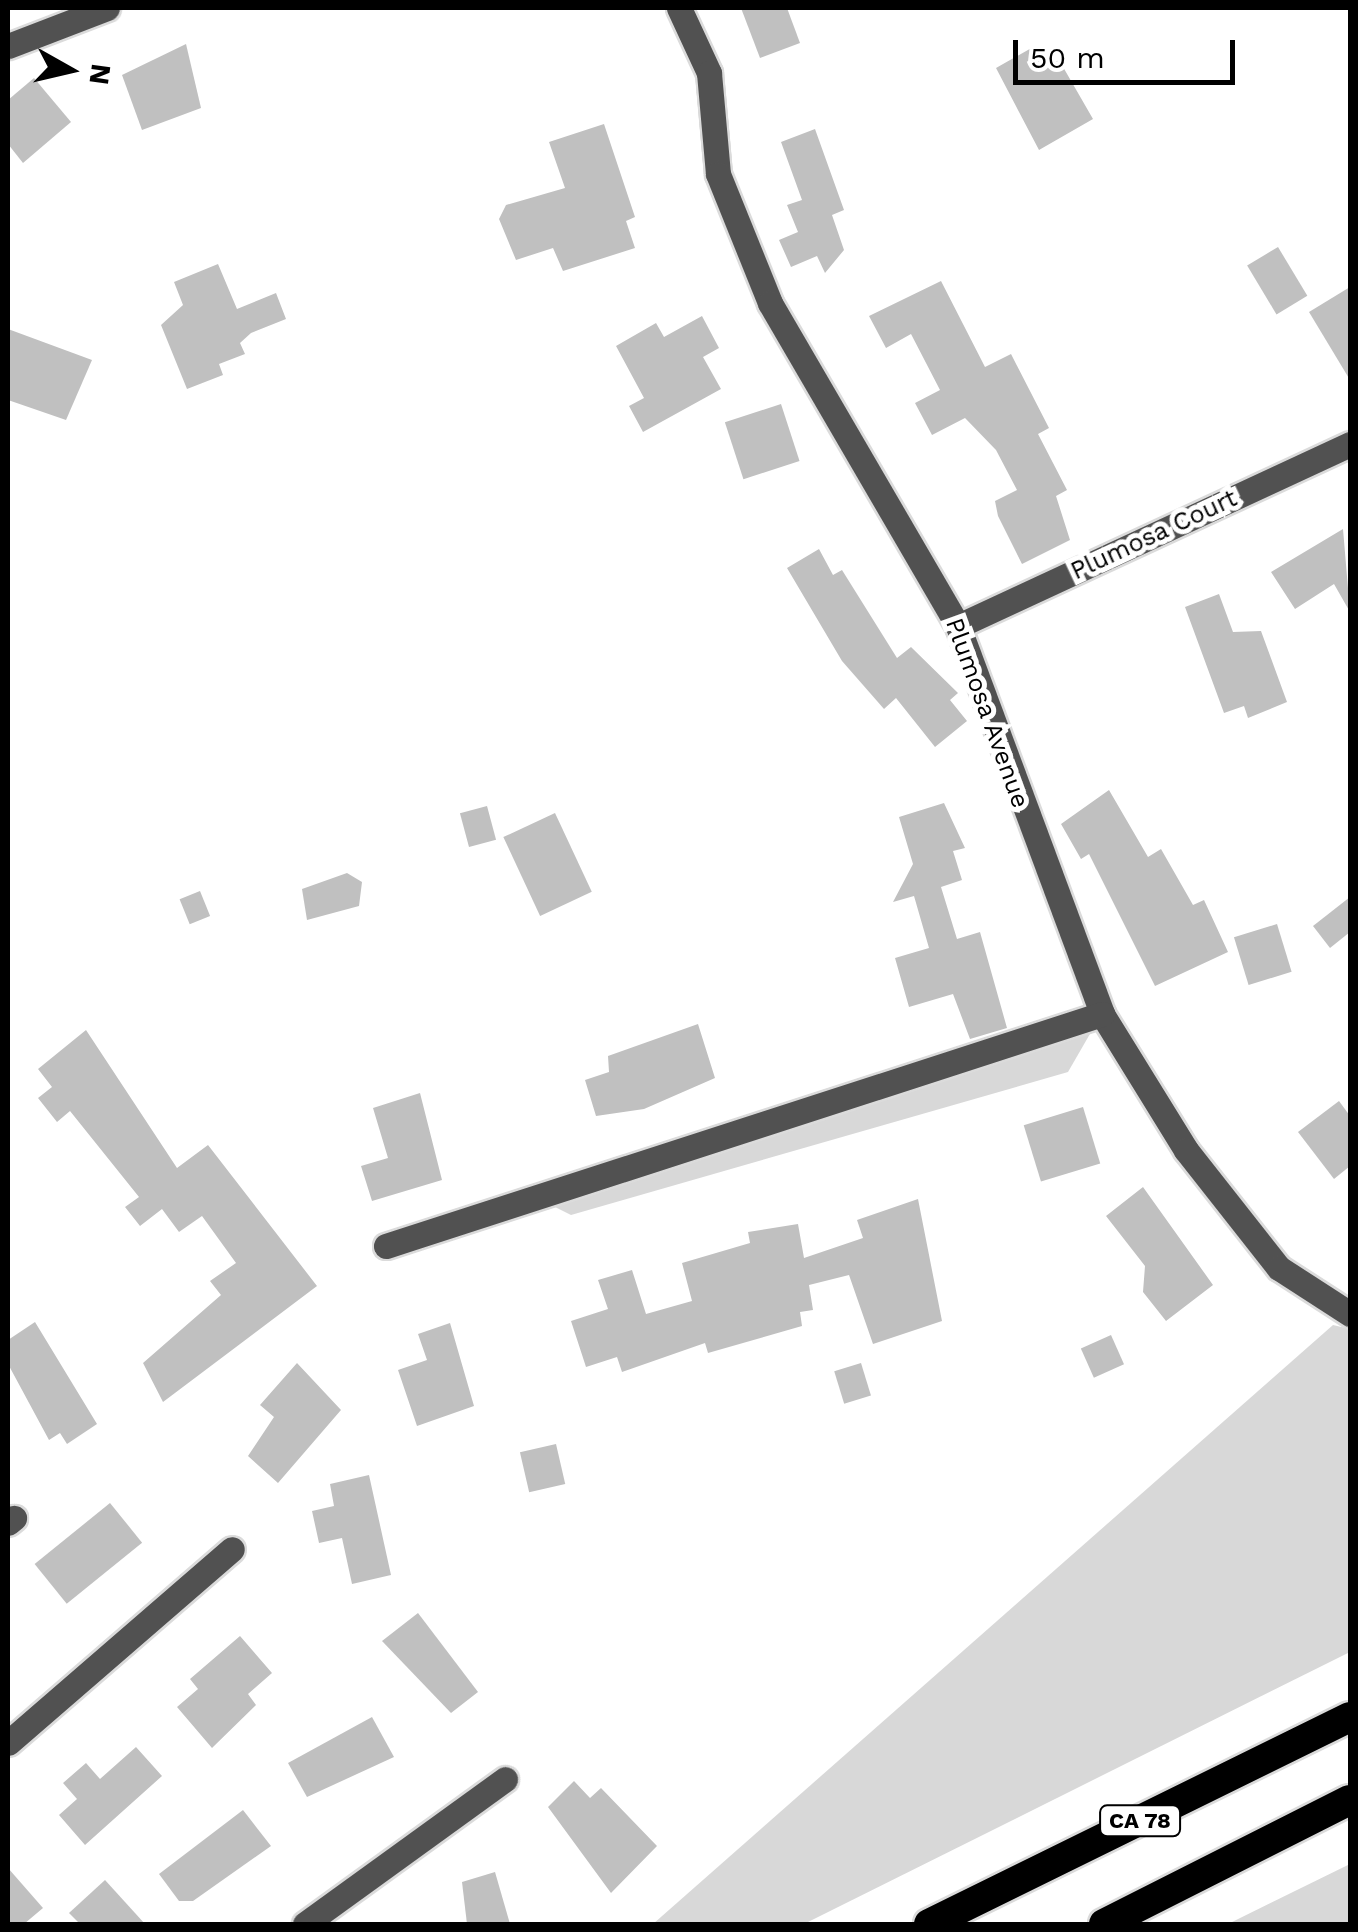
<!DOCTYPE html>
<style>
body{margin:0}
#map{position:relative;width:1358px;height:1932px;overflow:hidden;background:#fff;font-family:"Work Sans",sans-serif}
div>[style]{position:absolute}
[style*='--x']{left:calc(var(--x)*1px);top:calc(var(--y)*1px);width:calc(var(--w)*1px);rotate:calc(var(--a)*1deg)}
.green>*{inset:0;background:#d8d8d8}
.building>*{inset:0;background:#c0c0c0;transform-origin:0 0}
.roads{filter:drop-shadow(2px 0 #dbdbdb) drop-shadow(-2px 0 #dbdbdb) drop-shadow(0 2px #dbdbdb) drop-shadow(0 -2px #dbdbdb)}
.minor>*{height:25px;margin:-12.5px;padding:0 12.5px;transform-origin:12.5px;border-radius:12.5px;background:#515151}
.highway>*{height:30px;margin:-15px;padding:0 15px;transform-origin:15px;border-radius:15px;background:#000}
span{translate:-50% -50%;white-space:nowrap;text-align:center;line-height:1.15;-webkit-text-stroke:10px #fff;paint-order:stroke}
.shield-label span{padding:2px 8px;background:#fff;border:2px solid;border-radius:8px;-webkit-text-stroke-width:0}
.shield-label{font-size:22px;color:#000;font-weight:700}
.street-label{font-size:25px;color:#000}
.frame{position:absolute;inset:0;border:10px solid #000;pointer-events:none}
.north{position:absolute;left:20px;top:20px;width:100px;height:100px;-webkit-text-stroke:8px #fff;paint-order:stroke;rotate:98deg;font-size:28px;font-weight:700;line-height:40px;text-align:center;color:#000}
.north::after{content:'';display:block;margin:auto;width:35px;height:45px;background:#000;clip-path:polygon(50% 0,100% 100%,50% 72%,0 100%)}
.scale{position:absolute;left:1013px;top:40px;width:222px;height:45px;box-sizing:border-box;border:5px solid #000;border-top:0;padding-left:12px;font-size:30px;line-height:35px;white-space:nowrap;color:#000;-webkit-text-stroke:8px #fff;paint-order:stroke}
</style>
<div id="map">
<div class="green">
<i style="clip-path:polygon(1098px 1020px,1068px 1072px,571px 1215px,545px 1202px)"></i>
<i style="clip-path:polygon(1333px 1325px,1350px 1329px,1350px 1652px,804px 1924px,653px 1924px)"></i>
<i style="clip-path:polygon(1350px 1864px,1350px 1924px,1228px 1924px)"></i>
</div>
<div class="building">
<i style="clip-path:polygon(741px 8px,787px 8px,800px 43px,760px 58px)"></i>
<i style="clip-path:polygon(186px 44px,201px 108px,142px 130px,122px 75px)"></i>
<i style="clip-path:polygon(1035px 46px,1047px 67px,1059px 60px,1093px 119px,1039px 150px,996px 68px)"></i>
<i style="clip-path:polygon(34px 78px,71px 122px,23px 163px,8px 144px,8px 100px)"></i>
<i style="clip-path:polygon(604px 124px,635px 217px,626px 221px,635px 248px,563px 271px,553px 248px,516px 260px,499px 219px,506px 205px,565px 188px,549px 142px)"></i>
<i style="clip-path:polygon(815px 129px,844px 210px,832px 215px,844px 250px,825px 273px,817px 256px,791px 267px,779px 240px,798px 232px,787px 205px,802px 200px,781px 142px)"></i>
<i style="left:1278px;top:247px;width:57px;height:36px;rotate:59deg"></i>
<i style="clip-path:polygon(218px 264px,237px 309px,276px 293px,286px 319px,251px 333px,240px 343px,245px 354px,219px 364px,223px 375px,187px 389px,161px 325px,183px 305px,174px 282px)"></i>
<i style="clip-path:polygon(941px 281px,985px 367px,1011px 354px,1049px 428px,1038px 434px,1067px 490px,1056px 496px,1070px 540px,1022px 564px,998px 516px,995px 501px,1017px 490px,996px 450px,965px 418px,932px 435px,915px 403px,940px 390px,911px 334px,886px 348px,869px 316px)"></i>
<i style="clip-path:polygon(1350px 287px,1350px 380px,1309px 312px)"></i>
<i style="clip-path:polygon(702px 316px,719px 348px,703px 357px,721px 389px,643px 432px,629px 406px,644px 398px,616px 346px,656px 323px,664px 337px)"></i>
<i style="clip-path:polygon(8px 329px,92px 360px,66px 420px,8px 400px)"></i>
<i style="left:781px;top:404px;width:60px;height:59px;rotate:72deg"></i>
<i style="clip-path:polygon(1343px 529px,1350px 612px,1334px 584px,1295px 609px,1271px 572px)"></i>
<i style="clip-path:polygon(819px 549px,833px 575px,842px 570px,897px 658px,911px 647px,958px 693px,950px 700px,967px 721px,935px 747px,896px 698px,884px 709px,842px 661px,787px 568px)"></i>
<i style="clip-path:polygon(1219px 594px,1233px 632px,1261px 631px,1287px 702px,1248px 718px,1244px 706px,1224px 713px,1185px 607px)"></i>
<i style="clip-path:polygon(1109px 790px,1148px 857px,1161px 849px,1193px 905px,1204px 900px,1228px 952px,1155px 986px,1089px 854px,1081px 859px,1061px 824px)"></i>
<i style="clip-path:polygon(944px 803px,965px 848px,953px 851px,962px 880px,941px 887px,957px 939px,980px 932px,1007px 1028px,970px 1039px,953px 994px,909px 1007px,895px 958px,929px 948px,914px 896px,893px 902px,913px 864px,899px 817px)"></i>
<i style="left:487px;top:806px;width:35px;height:28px;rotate:75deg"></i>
<i style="left:555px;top:813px;width:87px;height:57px;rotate:65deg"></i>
<i style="clip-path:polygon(347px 873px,362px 882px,359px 906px,307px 920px,302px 889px)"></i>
<i style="left:200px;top:891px;width:27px;height:22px;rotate:68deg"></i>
<i style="clip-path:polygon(1350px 897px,1350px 932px,1330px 948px,1313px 926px)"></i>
<i style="left:1277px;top:924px;width:50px;height:45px;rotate:73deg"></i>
<i style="clip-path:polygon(698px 1024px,715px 1078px,644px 1109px,596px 1116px,585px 1080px,609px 1072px,608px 1056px)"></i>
<i style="clip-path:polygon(86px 1030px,177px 1168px,208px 1145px,317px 1286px,163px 1402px,143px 1363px,221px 1295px,210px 1281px,236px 1263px,202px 1216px,179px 1232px,162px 1209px,140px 1226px,125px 1207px,139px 1197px,70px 1111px,57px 1122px,38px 1098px,52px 1087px,38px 1069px)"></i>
<i style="clip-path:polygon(420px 1093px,442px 1180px,372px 1201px,361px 1166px,388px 1158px,373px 1108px)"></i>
<i style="clip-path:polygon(1339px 1101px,1350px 1116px,1350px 1166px,1334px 1179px,1298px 1132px)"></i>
<i style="left:1083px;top:1107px;width:59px;height:62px;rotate:73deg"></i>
<i style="clip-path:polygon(1143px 1187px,1213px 1285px,1166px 1321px,1143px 1292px,1145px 1266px,1106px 1216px)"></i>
<i style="clip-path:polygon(918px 1199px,942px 1321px,873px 1344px,849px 1275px,809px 1285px,813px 1310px,800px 1312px,802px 1326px,708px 1353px,705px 1343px,622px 1372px,617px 1357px,586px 1367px,571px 1321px,608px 1309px,598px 1280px,632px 1270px,646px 1314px,692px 1301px,682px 1263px,750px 1243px,748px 1232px,798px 1224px,804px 1258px,863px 1238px,857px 1220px)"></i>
<i style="clip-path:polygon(35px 1322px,97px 1424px,67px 1444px,60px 1433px,49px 1440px,8px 1364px,8px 1340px)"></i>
<i style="clip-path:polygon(450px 1323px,474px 1406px,417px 1426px,398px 1370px,427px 1360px,418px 1334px)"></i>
<i style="left:1111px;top:1335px;width:32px;height:33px;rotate:66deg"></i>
<i style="clip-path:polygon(297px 1363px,341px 1410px,278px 1483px,248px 1456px,274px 1417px,260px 1405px)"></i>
<i style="left:861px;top:1363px;width:34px;height:28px;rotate:73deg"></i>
<i style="left:556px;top:1444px;width:41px;height:37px;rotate:77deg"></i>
<i style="clip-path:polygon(369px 1475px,391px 1575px,352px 1584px,342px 1538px,319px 1543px,312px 1511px,334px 1506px,330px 1484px)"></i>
<i style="left:110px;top:1503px;width:51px;height:97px;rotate:51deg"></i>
<i style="clip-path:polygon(418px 1613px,478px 1692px,451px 1713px,382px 1641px)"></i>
<i style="clip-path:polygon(240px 1636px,272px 1673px,248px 1694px,256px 1705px,212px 1748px,177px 1707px,198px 1689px,190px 1679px)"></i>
<i style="clip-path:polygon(372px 1717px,394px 1757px,307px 1797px,288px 1763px)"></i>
<i style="clip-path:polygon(136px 1747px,162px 1776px,85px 1845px,59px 1815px,77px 1799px,63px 1783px,86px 1763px,100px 1779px)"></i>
<i style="clip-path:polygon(574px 1781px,590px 1798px,601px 1788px,657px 1846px,611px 1893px,548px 1807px)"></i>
<i style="clip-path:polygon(243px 1810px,271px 1846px,193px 1901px,179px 1901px,159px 1874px)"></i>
<i style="clip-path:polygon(8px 1868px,43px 1908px,24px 1924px,8px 1924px)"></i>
<i style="clip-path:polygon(495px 1872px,510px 1924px,467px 1924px,462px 1882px)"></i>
<i style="clip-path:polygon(105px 1880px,145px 1924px,80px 1924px,69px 1913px)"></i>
</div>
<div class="roads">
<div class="minor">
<i style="--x:679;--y:8;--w:72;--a:65.2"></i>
<i style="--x:709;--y:73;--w:101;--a:84.9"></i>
<i style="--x:718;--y:174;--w:139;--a:68"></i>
<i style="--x:770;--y:303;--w:374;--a:59.8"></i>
<i style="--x:958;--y:626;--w:414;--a:69.6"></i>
<i style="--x:1102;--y:1014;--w:160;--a:58.3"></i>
<i style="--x:1186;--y:1150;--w:150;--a:51.8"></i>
<i style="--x:1279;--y:1268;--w:85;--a:32.9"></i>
<i style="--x:8;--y:46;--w:106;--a:-21"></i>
<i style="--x:958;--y:626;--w:432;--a:-24.9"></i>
<i style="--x:386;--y:1246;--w:753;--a:-17.95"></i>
<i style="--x:8;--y:1523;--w:8;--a:-40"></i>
<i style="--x:8;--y:1743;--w:296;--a:-40.9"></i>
<i style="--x:305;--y:1924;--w:247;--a:-35.9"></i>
</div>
<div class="highway">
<i style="--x:929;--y:1924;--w:469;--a:-26.2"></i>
<i style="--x:1104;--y:1924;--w:275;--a:-26.8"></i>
</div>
</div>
<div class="shield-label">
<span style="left:1140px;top:1821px">CA 78</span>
</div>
<div class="street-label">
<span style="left:1154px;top:535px;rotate:-25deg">Plumosa Court</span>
<span style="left:987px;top:713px;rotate:70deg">Plumosa Avenue</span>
</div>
<div class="frame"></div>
<div class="north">N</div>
<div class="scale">50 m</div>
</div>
